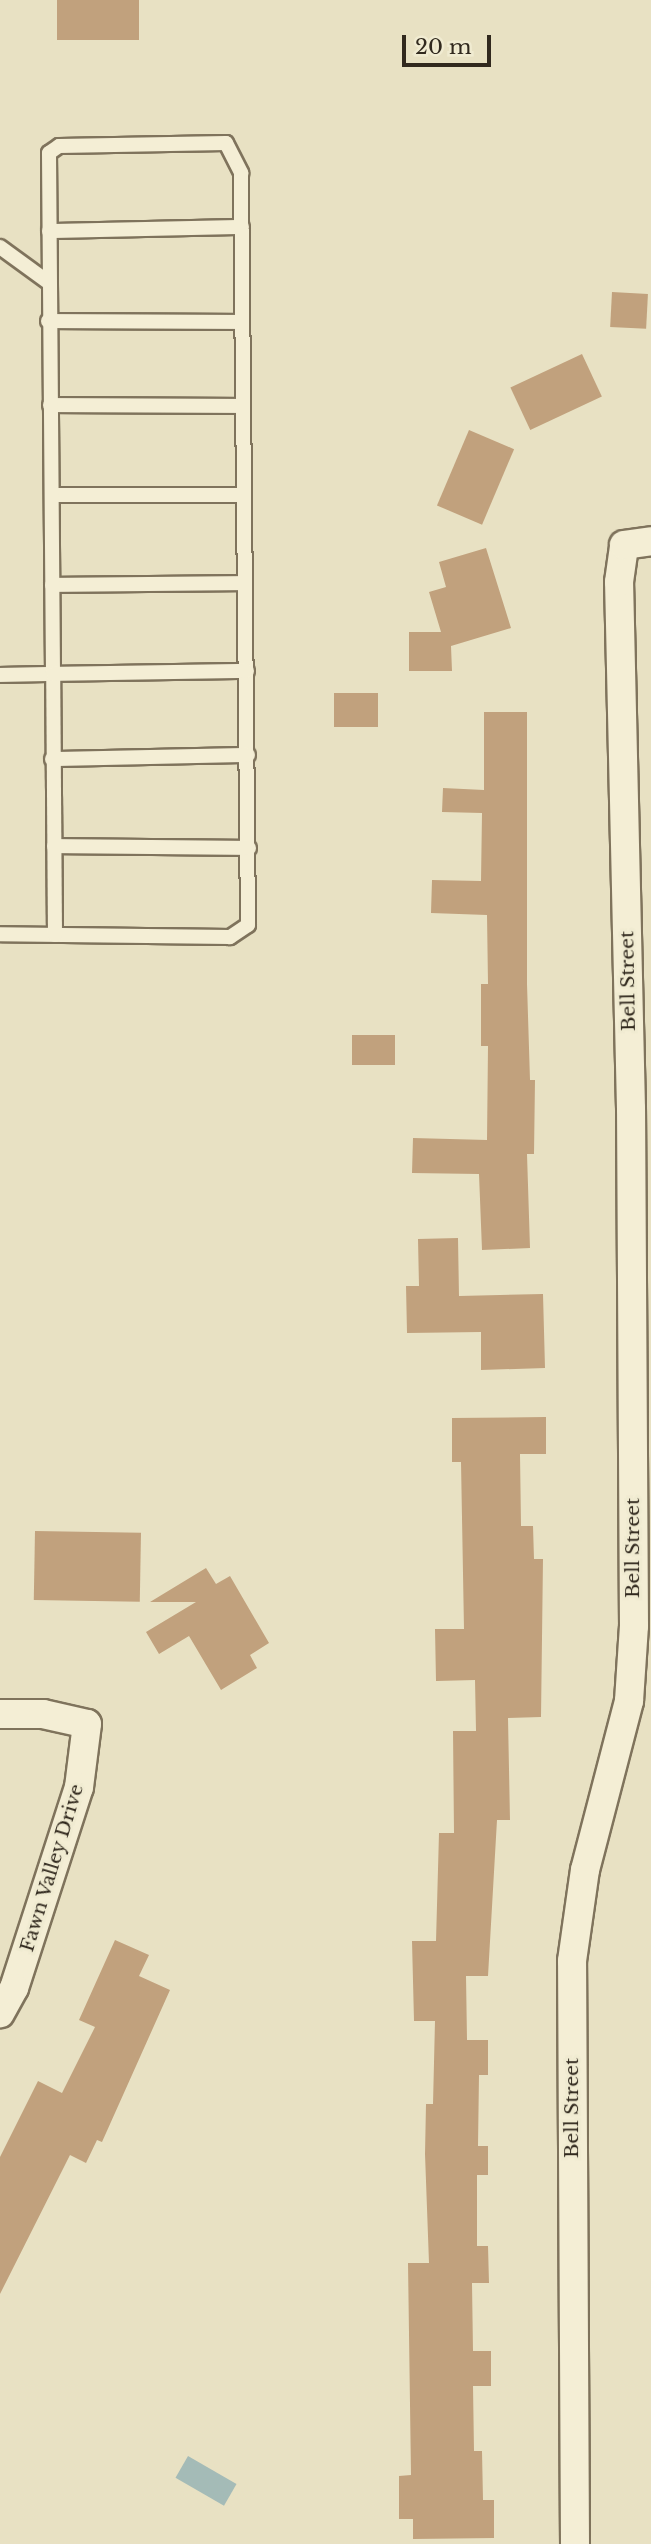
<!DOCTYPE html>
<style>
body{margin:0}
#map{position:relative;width:651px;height:2544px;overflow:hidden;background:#e8e1c3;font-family:"Libre Baskerville",serif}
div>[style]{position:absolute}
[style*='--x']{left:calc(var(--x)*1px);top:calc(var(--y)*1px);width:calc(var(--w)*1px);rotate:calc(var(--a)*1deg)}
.water>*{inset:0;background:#a4bbb7;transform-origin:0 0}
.building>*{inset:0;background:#c1a17d;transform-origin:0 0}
.roads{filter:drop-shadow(2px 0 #7f735c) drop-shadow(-2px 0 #7f735c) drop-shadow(0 2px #7f735c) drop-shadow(0 -2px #7f735c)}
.lane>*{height:14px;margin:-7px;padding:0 7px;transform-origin:7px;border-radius:7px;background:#f4eed5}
.street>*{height:28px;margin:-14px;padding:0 14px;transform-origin:14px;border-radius:14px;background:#f4eed5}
span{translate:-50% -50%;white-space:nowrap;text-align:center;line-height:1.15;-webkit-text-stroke:6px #f0ebd1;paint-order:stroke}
.street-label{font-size:19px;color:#31291e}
.scale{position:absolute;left:402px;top:35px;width:89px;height:32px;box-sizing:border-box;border:4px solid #31291e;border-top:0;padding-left:9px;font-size:21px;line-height:24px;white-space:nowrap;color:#31291e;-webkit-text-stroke:5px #f0ebd1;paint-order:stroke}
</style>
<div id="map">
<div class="water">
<i style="left:188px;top:2456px;width:56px;height:25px;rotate:30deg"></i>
</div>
<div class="building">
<i style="left:57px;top:0;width:82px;height:40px"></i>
<i style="left:612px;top:292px;width:36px;height:35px;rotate:3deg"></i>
<i style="left:582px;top:354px;width:47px;height:79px;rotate:65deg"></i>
<i style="left:469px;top:430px;width:49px;height:82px;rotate:23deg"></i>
<i style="clip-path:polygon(486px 548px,511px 628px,451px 646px,452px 671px,409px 671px,409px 632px,441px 632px,429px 592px,446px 587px,439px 562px)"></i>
<i style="left:334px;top:693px;width:44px;height:34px"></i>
<i style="clip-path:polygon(484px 712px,527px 712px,527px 984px,530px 1080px,535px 1080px,534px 1154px,527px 1154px,530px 1248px,482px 1250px,479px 1174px,412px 1173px,413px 1138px,487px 1140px,488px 1046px,481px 1046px,481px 984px,488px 984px,487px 915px,431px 913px,432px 880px,481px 881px,482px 813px,442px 812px,443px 788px,484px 790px)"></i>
<i style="left:352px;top:1035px;width:43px;height:30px"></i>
<i style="clip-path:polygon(458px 1238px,459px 1296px,543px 1294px,545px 1368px,481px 1370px,481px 1332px,407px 1333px,406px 1286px,419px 1286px,418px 1239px)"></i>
<i style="clip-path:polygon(546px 1417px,546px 1454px,520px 1454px,521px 1526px,533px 1526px,534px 1559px,543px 1559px,541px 1717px,508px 1718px,510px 1820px,497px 1820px,488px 1976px,466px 1976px,467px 2040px,488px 2040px,488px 2075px,479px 2075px,478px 2146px,488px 2146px,488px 2175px,477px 2175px,477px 2246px,488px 2246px,489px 2283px,472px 2283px,473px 2351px,491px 2351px,491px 2386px,473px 2386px,474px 2451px,482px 2451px,483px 2500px,494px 2500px,494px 2538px,413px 2539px,413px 2519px,399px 2519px,399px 2476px,411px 2475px,408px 2263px,429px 2263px,425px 2154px,426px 2104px,433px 2104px,435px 2021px,414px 2021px,412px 1941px,436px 1941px,439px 1833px,454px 1833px,453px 1731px,476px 1731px,475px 1680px,436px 1681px,435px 1629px,464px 1629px,461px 1462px,452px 1462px,452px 1418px)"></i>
<i style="left:35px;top:1531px;width:106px;height:69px;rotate:1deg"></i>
<i style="clip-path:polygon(206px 1568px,216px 1584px,230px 1576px,269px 1643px,250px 1655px,257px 1668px,221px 1690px,189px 1636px,159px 1654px,146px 1632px,196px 1602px,150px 1602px)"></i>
<i style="clip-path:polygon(115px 1940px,149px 1955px,139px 1976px,170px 1990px,102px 2142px,97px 2140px,86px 2163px,70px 2155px,0 2294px,0 2157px,38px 2081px,62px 2093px,95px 2027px,79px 2020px)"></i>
</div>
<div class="roads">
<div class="lane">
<i style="--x:49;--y:231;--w:193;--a:-1.2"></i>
<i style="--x:0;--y:247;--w:59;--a:36.1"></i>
<i style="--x:48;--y:321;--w:194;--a:0.3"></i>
<i style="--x:50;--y:405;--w:193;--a:0.3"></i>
<i style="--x:52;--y:495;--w:192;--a:0"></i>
<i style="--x:52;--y:585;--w:193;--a:-0.6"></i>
<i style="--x:0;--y:675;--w:53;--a:-1.1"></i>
<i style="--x:53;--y:674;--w:521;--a:-90.44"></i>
<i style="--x:49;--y:153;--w:12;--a:-35"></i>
<i style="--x:59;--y:146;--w:167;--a:-1"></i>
<i style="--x:226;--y:143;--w:34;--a:63"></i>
<i style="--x:241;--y:173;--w:752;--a:89.47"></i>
<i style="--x:248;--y:925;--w:22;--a:146"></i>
<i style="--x:230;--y:937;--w:230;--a:-179.3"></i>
<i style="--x:52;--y:759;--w:196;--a:-1.2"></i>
<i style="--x:54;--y:846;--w:195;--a:0.6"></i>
<i style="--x:55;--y:935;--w:261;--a:-90.4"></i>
<i style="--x:53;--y:674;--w:194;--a:-0.9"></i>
</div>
<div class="street">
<i style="--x:0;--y:1714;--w:43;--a:0"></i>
<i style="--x:43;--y:1714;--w:45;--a:12.8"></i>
<i style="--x:87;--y:1724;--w:64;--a:97.2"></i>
<i style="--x:79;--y:1787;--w:211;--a:107.9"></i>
<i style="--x:14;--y:1988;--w:29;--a:119"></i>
<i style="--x:575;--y:2544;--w:583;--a:-90.29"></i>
<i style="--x:572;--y:1961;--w:92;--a:-81.9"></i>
<i style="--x:585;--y:1870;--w:175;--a:-75.4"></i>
<i style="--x:629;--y:1701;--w:75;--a:-86.2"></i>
<i style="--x:634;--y:1626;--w:517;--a:-90.33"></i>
<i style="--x:631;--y:1109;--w:527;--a:-91.3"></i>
<i style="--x:619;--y:582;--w:37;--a:-82"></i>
<i style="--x:624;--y:545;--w:27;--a:-8"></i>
</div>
</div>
<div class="street-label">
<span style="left:628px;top:981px;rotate:-91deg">Bell Street</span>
<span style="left:633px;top:1548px;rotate:-90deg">Bell Street</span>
<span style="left:52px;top:1868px;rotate:-73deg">Fawn Valley Drive</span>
<span style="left:572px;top:2108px;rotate:-90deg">Bell Street</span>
</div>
<div class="scale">20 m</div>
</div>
